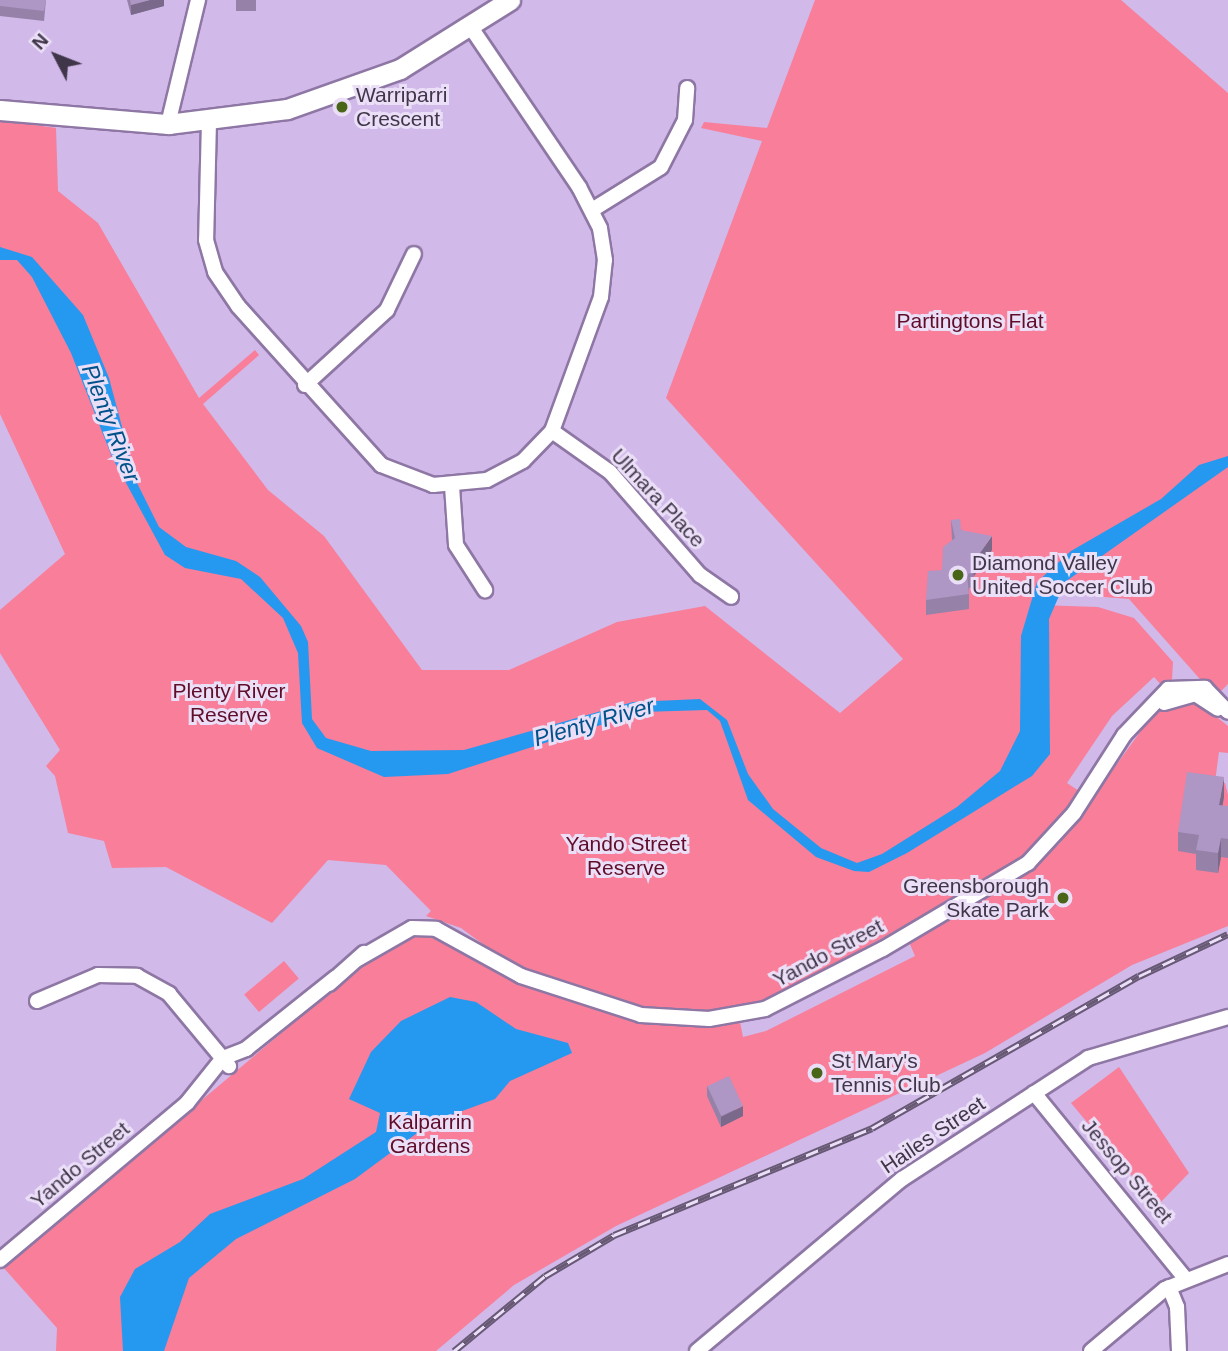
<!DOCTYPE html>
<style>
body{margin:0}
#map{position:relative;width:1228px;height:1351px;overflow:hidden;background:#d1b9e9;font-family:Arial,sans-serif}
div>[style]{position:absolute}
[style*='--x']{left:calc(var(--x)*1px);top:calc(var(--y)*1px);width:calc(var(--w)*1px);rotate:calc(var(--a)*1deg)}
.green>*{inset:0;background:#f87e99;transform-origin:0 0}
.water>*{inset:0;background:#2598f0}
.roads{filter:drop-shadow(2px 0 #8e77a4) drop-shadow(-2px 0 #8e77a4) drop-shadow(0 2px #8e77a4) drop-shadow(0 -2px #8e77a4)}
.street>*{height:14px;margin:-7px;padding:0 7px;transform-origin:7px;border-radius:7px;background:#fff}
.secondary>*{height:19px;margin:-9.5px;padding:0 9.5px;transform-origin:9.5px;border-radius:9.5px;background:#fff}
.rail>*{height:7px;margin-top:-3.5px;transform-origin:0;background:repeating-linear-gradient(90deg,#ebdff8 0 13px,#675974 0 26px);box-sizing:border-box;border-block:2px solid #675974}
.wall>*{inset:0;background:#9681a9;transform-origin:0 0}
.shaded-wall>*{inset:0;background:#7a698a}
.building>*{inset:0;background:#ae96c5;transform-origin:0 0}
.dots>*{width:19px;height:19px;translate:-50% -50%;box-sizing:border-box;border:4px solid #ebdff8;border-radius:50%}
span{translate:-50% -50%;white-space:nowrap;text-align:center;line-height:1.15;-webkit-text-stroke:6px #ebdff8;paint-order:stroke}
.poi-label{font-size:21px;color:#403649}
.left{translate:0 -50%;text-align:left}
.right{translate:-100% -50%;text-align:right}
.park-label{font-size:21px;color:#600d29}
.street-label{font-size:21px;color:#403649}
.water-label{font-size:23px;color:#00528a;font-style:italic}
.north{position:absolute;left:21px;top:21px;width:70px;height:70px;-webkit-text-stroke:5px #ebdff8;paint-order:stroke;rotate:312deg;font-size:19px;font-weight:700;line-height:28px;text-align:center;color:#403649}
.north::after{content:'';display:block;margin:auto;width:24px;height:32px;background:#403649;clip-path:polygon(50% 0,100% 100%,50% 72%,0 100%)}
</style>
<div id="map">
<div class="green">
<i style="clip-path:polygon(815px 0,1121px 0,1228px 93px,1228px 684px,1219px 693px,1199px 678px,1129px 599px,1042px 592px,1038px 605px,1098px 607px,1134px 618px,1173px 662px,1172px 680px,1164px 688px,1154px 677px,1112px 716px,1067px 783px,1079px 791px,1075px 802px,1014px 865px,776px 997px,714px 1012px,644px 1008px,510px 964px,461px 928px,426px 916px,431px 911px,386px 865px,328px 860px,272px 923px,166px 867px,112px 868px,104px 841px,68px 833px,55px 776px,46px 766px,60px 750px,0 653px,0 610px,65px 554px,0 414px,0 120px,56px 128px,58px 191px,98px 223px,199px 398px,255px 350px,259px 355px,203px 404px,268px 490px,324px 536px,422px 670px,509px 670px,617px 622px,705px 606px,840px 713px,903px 659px,666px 398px,762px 141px,701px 128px,704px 122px,767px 128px)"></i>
<i style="clip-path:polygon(1194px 699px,1228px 726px,1228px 753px,1219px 752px,1215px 782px,1225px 783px,1228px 795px,1228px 926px,1132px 965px,985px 1053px,616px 1226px,514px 1285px,436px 1351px,56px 1351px,57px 1328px,3px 1267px,385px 946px,420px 932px,457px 942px,513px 981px,594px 1009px,672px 1026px,740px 1022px,743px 1037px,766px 1031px,915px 956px,909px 942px,1024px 875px,1060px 843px,1148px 721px,1168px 704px)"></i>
<i style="left:284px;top:961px;width:23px;height:52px;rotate:50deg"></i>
<i style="clip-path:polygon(1119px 1067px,1189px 1173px,1157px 1206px,1071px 1103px)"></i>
</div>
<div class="water">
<i style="clip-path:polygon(0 247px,32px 257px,83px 315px,109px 378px,137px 483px,159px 527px,186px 547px,236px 561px,260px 577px,301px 626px,308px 642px,312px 719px,326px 738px,371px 751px,464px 750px,633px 702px,700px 699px,727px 720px,748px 774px,773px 809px,821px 848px,857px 863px,882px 854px,957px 807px,1000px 771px,1020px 731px,1021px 636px,1037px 582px,1071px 551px,1161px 499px,1199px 465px,1228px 456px,1228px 467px,1065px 582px,1049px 619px,1050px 754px,1032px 776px,907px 853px,869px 872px,854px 871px,816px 857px,748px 800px,720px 721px,707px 710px,641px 712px,448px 774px,384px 777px,317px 748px,302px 723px,298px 653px,283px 618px,241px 579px,185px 568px,165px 555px,112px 457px,71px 353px,32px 277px,17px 260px,0 260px)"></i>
<i style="clip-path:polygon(450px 997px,476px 1002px,516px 1029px,568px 1043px,572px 1053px,510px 1081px,495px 1099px,432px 1122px,355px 1179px,236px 1239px,189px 1278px,164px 1351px,123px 1351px,120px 1297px,135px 1269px,180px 1242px,210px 1214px,303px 1179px,376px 1132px,380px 1113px,349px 1099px,371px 1052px,401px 1021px)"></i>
</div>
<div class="roads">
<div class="street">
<i style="--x:209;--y:121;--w:119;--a:91.4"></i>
<i style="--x:206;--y:240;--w:33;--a:74"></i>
<i style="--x:215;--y:272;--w:41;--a:55.9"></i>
<i style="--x:238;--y:306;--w:214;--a:48"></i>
<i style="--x:381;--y:465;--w:56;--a:21"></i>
<i style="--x:433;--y:485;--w:54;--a:-5.3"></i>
<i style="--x:487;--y:480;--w:41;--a:-27.8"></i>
<i style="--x:523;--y:461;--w:42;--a:-46"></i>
<i style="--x:552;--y:431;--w:143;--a:-69.9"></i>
<i style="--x:601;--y:297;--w:37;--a:-84"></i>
<i style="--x:605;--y:260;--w:32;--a:-99"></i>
<i style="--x:600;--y:228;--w:46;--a:-117.1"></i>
<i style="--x:579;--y:187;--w:191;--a:-124.1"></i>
<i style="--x:168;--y:124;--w:128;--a:-76.4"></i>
<i style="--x:592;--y:210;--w:81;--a:-31.9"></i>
<i style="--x:661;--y:167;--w:53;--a:-62.9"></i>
<i style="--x:685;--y:120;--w:32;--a:-86"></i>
<i style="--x:305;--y:385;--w:111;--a:-42.4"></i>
<i style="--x:387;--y:310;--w:62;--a:-64.3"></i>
<i style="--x:552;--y:431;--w:71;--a:35.3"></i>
<i style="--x:610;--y:472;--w:137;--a:48.9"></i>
<i style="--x:700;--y:575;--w:38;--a:35"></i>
<i style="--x:452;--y:486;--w:59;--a:86.1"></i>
<i style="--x:456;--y:545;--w:54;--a:57.2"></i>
<i style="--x:1164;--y:703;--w:32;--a:-16"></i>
<i style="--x:1195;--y:694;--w:27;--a:33"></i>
<i style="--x:358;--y:959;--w:62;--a:-29.9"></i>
<i style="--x:412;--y:928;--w:24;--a:2"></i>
<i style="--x:436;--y:929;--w:97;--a:28.9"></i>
<i style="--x:521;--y:976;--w:126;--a:18"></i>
<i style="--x:641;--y:1015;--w:68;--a:3.4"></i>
<i style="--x:709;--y:1019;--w:57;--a:-10.1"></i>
<i style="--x:765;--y:1009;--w:132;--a:-27"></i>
<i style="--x:883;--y:949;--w:169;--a:-30.7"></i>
<i style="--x:1028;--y:863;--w:68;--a:-47.4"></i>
<i style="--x:1074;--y:813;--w:93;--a:-57.3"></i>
<i style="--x:1124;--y:735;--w:64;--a:-46.3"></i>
<i style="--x:1168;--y:689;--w:37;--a:-2"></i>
<i style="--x:1205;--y:688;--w:33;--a:46"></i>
<i style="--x:329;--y:984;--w:47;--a:-41.5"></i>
<i style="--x:37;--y:1001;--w:66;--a:-23.1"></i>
<i style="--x:98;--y:975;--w:39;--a:1"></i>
<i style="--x:137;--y:976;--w:37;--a:29"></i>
<i style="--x:169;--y:994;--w:94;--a:50.2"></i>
<i style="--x:1034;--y:1093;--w:239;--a:50.8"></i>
<i style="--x:0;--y:1260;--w:244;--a:-40"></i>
<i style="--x:187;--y:1103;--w:58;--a:-51.3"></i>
<i style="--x:223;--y:1058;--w:25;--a:-21"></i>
<i style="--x:246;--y:1049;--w:114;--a:-38.6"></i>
<i style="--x:1169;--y:1287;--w:22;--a:68"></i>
<i style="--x:1177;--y:1307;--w:44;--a:87.4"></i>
<i style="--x:697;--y:1351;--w:268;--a:-40"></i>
<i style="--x:902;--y:1179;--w:222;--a:-33"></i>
<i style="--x:1088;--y:1058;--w:146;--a:-16.3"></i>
<i style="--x:1091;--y:1351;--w:97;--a:-40"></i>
<i style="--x:1165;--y:1289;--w:68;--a:-21.6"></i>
</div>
<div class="secondary">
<i style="--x:0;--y:110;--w:169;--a:4.8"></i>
<i style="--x:168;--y:124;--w:120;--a:-7.2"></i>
<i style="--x:287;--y:109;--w:120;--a:-19.5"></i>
<i style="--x:400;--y:69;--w:130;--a:-32.1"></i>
</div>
</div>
<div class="rail">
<i style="--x:454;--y:1351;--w:118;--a:-39.5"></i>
<i style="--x:545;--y:1276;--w:80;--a:-30.7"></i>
<i style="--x:614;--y:1235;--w:279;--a:-22.5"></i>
<i style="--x:872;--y:1128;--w:307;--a:-29.7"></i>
<i style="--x:1139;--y:976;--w:98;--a:-25.3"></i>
</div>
<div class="wall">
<i style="clip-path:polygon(0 0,46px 0,44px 21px,0 16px)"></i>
<i style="clip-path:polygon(127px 0,164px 0,164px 6px,131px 15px)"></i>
<i style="left:236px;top:0;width:20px;height:11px"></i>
<i style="clip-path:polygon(951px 520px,961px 530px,992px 550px,974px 576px,974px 588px,969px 588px,969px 609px,926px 615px,926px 600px,942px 570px,952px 540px)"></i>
<i style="clip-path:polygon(1224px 797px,1222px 806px,1228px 806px,1228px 858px,1221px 857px,1218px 873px,1196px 870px,1196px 854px,1178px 851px,1178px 832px)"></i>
<i style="clip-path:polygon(707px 1086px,743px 1116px,721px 1127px,707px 1096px)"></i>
</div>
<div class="shaded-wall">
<i style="clip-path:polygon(150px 0,164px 0,164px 6px,131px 15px,131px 5px)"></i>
<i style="clip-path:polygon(992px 536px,992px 550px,974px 576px,973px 563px)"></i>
<i style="clip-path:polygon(1224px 777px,1224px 797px,1219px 825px,1219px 805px)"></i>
<i style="clip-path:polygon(1221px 838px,1221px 857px,1218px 873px,1218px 853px)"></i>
<i style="clip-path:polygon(743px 1106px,743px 1116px,721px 1127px,721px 1117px)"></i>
</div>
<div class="building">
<i style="clip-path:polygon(0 0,46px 0,44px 11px,0 6px)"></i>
<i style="clip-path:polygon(130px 0,150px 0,131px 5px)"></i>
<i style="clip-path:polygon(960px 519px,961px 530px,992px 536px,973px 563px,974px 573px,967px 574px,969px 594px,926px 600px,928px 571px,942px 570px,943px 547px,955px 538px,951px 520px)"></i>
<i style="clip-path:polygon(1187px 772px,1224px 777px,1219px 805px,1228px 806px,1228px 839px,1221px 838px,1218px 853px,1196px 850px,1199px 835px,1178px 832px)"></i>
<i style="left:729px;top:1076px;width:33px;height:24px;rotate:65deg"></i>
</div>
<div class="dots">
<i style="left:342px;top:107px;background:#496517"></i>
<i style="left:958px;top:575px;background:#496517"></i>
<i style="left:1063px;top:898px;background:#496517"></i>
<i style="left:817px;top:1073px;background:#496517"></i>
</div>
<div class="poi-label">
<span class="left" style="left:356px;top:107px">Warriparri<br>Crescent</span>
<span class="left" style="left:972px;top:575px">Diamond Valley<br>United Soccer Club</span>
<span class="right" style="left:1049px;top:898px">Greensborough<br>Skate Park</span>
<span class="left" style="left:831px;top:1073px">St Mary's<br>Tennis Club</span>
</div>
<div class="park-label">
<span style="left:970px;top:321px">Partingtons Flat</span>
<span style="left:229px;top:703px">Plenty River<br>Reserve</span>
<span style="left:626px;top:856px">Yando Street<br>Reserve</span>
<span style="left:430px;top:1134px">Kalparrin<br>Gardens</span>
</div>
<div class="street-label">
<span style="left:658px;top:498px;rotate:47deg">Ulmara Place</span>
<span style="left:828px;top:953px;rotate:-28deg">Yando Street</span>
<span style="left:933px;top:1135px;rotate:-34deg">Hailes Street</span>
<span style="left:80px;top:1165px;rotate:-40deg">Yando Street</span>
<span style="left:1127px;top:1171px;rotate:50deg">Jessop Street</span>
</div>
<div class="water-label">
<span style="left:111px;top:423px;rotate:69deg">Plenty River</span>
<span style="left:594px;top:722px;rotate:-16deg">Plenty River</span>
</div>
<div class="north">N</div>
</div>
